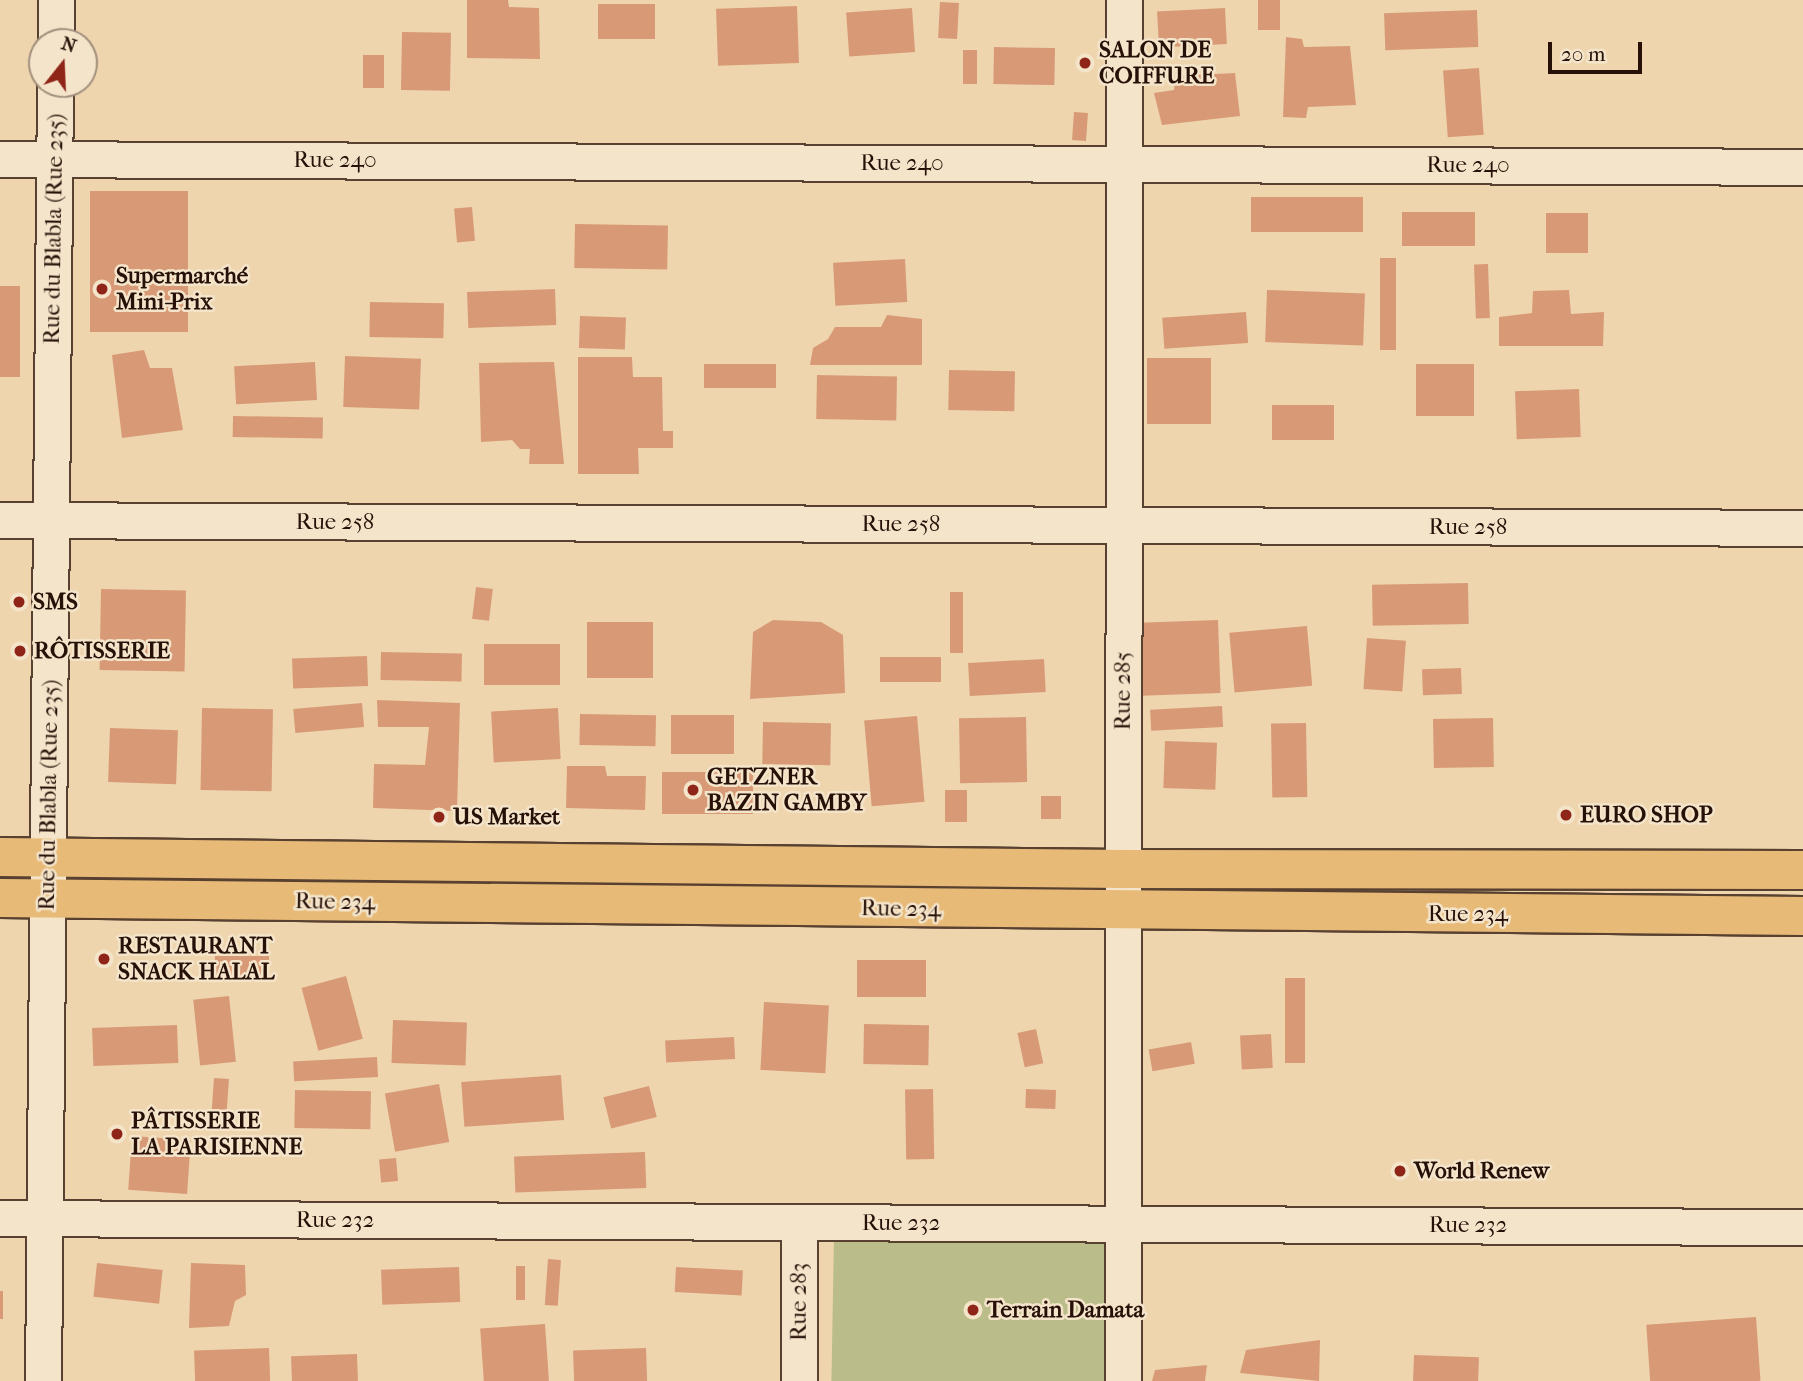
<!DOCTYPE html>
<meta charset="utf-8">
<style>
body{margin:0}
#map{position:relative;width:1803px;height:1381px;overflow:hidden;background:#eed5ae;font-family:"IM FELL French Canon",serif}
div>[style]{position:absolute}
[style*='--x']{left:calc(var(--x)*1px);top:calc(var(--y)*1px);width:calc(var(--w)*1px);rotate:calc(var(--a)*1deg)}
.green>*{inset:0;background:#babd89;transform-origin:0 0}
.building>*{inset:0;background:#d89a76;transform-origin:0 0}
.roads{filter:drop-shadow(2px 0 #594131) drop-shadow(-2px 0 #594131) drop-shadow(0 2px #594131) drop-shadow(0 -2px #594131)}
.minor>*{height:35px;margin:-17.5px;padding:0 17.5px;transform-origin:17.5px;border-radius:17.5px;background:#f4e4ca}
.major>*{height:38px;margin:-19px;padding:0 19px;transform-origin:19px;border-radius:19px;background:#e7ba77}
.dots>*{width:19px;height:19px;translate:-50% -50%;box-sizing:border-box;border:4px solid #f4e4ca;border-radius:50%}
span{translate:-50% -50%;white-space:nowrap;text-align:center;line-height:1.15;-webkit-text-stroke:5px #f4e4ca;paint-order:stroke}
.poi-label{font-size:23px;color:#271007;font-weight:700}
.left{translate:0 -50%;text-align:left}
.street-label{font-size:23px;color:#271007}
.north{position:absolute;left:28px;top:28px;width:70px;height:70px;box-sizing:border-box;background:#f4e4ca;border:2px solid #a28f7c;border-radius:50%;rotate:18deg;font-size:19px;font-weight:700;line-height:28px;text-align:center;color:#271007}
.north::after{content:'';display:block;margin:auto;width:24px;height:32px;background:#8f2418;clip-path:polygon(50% 0,100% 100%,50% 72%,0 100%)}
.scale{position:absolute;left:1548px;top:42px;width:94px;height:32px;box-sizing:border-box;border:4px solid #271007;border-top:0;padding-left:9px;font-size:21px;line-height:24px;white-space:nowrap;color:#271007;-webkit-text-stroke:5px #f4e4ca;paint-order:stroke}
</style>
<div id="map">
<div class="green">
<i style="left:834px;top:1235px;width:281px;height:146px;rotate:1deg"></i>
</div>
<div class="building">
<i style="clip-path:polygon(467px 0,508px 0,509px 7px,539px 8px,540px 59px,467px 58px)"></i>
<i style="left:1258px;top:0;width:22px;height:30px"></i>
<i style="left:940px;top:2px;width:19px;height:36px;rotate:3deg"></i>
<i style="left:598px;top:4px;width:57px;height:35px"></i>
<i style="left:797px;top:6px;width:57px;height:81px;rotate:88deg"></i>
<i style="left:912px;top:8px;width:44px;height:66px;rotate:86deg"></i>
<i style="left:1225px;top:8px;width:36px;height:68px;rotate:87deg"></i>
<i style="left:1477px;top:10px;width:37px;height:93px;rotate:88deg"></i>
<i style="left:402px;top:32px;width:49px;height:58px;rotate:1deg"></i>
<i style="clip-path:polygon(1286px 37px,1302px 39px,1304px 47px,1350px 46px,1356px 105px,1308px 107px,1306px 118px,1283px 117px)"></i>
<i style="left:994px;top:47px;width:61px;height:37px;rotate:1deg"></i>
<i style="left:963px;top:50px;width:14px;height:34px"></i>
<i style="left:363px;top:55px;width:21px;height:33px"></i>
<i style="left:1479px;top:68px;width:67px;height:36px;rotate:86deg"></i>
<i style="clip-path:polygon(1235px 73px,1240px 116px,1162px 125px,1154px 93px,1174px 90px,1176px 76px)"></i>
<i style="left:1074px;top:112px;width:14px;height:28px;rotate:4deg"></i>
<i style="left:90px;top:191px;width:98px;height:141px"></i>
<i style="left:1363px;top:197px;width:35px;height:112px;rotate:90deg"></i>
<i style="left:472px;top:207px;width:34px;height:18px;rotate:85deg"></i>
<i style="left:1475px;top:212px;width:34px;height:73px;rotate:90deg"></i>
<i style="left:1588px;top:213px;width:40px;height:42px;rotate:90deg"></i>
<i style="left:575px;top:224px;width:93px;height:44px;rotate:1deg"></i>
<i style="left:1380px;top:258px;width:16px;height:92px"></i>
<i style="left:905px;top:259px;width:43px;height:72px;rotate:87deg"></i>
<i style="left:1488px;top:264px;width:54px;height:14px;rotate:88deg"></i>
<i style="left:0;top:286px;width:20px;height:91px"></i>
<i style="left:555px;top:289px;width:36px;height:88px;rotate:88deg"></i>
<i style="left:1267px;top:290px;width:98px;height:52px;rotate:2deg"></i>
<i style="clip-path:polygon(1569px 290px,1571px 314px,1604px 312px,1603px 346px,1499px 346px,1499px 317px,1532px 313px,1533px 291px)"></i>
<i style="left:370px;top:302px;width:74px;height:35px;rotate:1deg"></i>
<i style="left:1246px;top:312px;width:31px;height:84px;rotate:86deg"></i>
<i style="clip-path:polygon(887px 315px,922px 319px,922px 365px,810px 365px,813px 348px,828px 339px,835px 327px,881px 327px)"></i>
<i style="left:580px;top:316px;width:46px;height:32px;rotate:2deg"></i>
<i style="clip-path:polygon(144px 350px,150px 368px,172px 368px,183px 430px,122px 438px,112px 355px)"></i>
<i style="left:345px;top:356px;width:76px;height:51px;rotate:2deg"></i>
<i style="clip-path:polygon(578px 357px,632px 357px,633px 377px,662px 377px,663px 431px,673px 431px,673px 448px,638px 448px,639px 474px,578px 474px)"></i>
<i style="left:1211px;top:358px;width:66px;height:64px;rotate:90deg"></i>
<i style="left:315px;top:362px;width:38px;height:81px;rotate:87deg"></i>
<i style="clip-path:polygon(554px 362px,564px 464px,529px 464px,530px 449px,520px 449px,512px 440px,481px 442px,479px 363px)"></i>
<i style="left:776px;top:364px;width:24px;height:72px;rotate:90deg"></i>
<i style="left:1416px;top:364px;width:58px;height:52px"></i>
<i style="left:949px;top:370px;width:66px;height:40px;rotate:1deg"></i>
<i style="left:817px;top:375px;width:80px;height:44px;rotate:1deg"></i>
<i style="left:1579px;top:389px;width:48px;height:64px;rotate:88deg"></i>
<i style="left:1272px;top:405px;width:62px;height:35px"></i>
<i style="left:233px;top:416px;width:90px;height:21px;rotate:1deg"></i>
<i style="left:1468px;top:583px;width:41px;height:96px;rotate:89deg"></i>
<i style="left:476px;top:587px;width:17px;height:32px;rotate:7deg"></i>
<i style="left:101px;top:589px;width:85px;height:81px;rotate:1deg"></i>
<i style="left:950px;top:592px;width:13px;height:61px"></i>
<i style="clip-path:polygon(773px 620px,821px 622px,843px 635px,845px 693px,750px 699px,753px 632px)"></i>
<i style="left:1218px;top:620px;width:73px;height:79px;rotate:88deg"></i>
<i style="left:587px;top:622px;width:66px;height:56px"></i>
<i style="left:1307px;top:626px;width:60px;height:78px;rotate:85deg"></i>
<i style="left:1367px;top:638px;width:39px;height:51px;rotate:4deg"></i>
<i style="left:484px;top:644px;width:76px;height:41px"></i>
<i style="left:381px;top:652px;width:81px;height:28px;rotate:1deg"></i>
<i style="left:367px;top:656px;width:30px;height:75px;rotate:88deg"></i>
<i style="left:941px;top:657px;width:25px;height:61px;rotate:90deg"></i>
<i style="left:1044px;top:659px;width:33px;height:76px;rotate:87deg"></i>
<i style="left:1461px;top:668px;width:26px;height:39px;rotate:88deg"></i>
<i style="clip-path:polygon(377px 700px,460px 703px,457px 811px,373px 808px,374px 764px,425px 765px,429px 727px,378px 727px)"></i>
<i style="left:362px;top:703px;width:24px;height:69px;rotate:85deg"></i>
<i style="left:1222px;top:706px;width:21px;height:72px;rotate:87deg"></i>
<i style="left:202px;top:708px;width:71px;height:82px;rotate:1deg"></i>
<i style="left:558px;top:708px;width:51px;height:67px;rotate:87deg"></i>
<i style="left:580px;top:714px;width:76px;height:31px;rotate:1deg"></i>
<i style="left:671px;top:715px;width:63px;height:39px"></i>
<i style="left:917px;top:716px;width:86px;height:53px;rotate:85deg"></i>
<i style="left:1026px;top:717px;width:65px;height:67px;rotate:89deg"></i>
<i style="left:1493px;top:718px;width:49px;height:60px;rotate:89deg"></i>
<i style="left:763px;top:722px;width:68px;height:42px;rotate:1deg"></i>
<i style="left:1306px;top:723px;width:74px;height:35px;rotate:89deg"></i>
<i style="left:110px;top:728px;width:68px;height:54px;rotate:2deg"></i>
<i style="left:1165px;top:741px;width:52px;height:47px;rotate:2deg"></i>
<i style="clip-path:polygon(567px 766px,605px 766px,607px 776px,646px 776px,645px 810px,566px 808px)"></i>
<i style="left:662px;top:772px;width:91px;height:42px"></i>
<i style="left:945px;top:790px;width:22px;height:32px"></i>
<i style="left:1041px;top:796px;width:20px;height:23px"></i>
<i style="left:215px;top:956px;width:54px;height:26px"></i>
<i style="left:857px;top:960px;width:69px;height:37px"></i>
<i style="left:346px;top:976px;width:65px;height:46px;rotate:75deg"></i>
<i style="left:1285px;top:978px;width:20px;height:85px"></i>
<i style="left:229px;top:996px;width:66px;height:36px;rotate:84deg"></i>
<i style="left:764px;top:1002px;width:65px;height:68px;rotate:3deg"></i>
<i style="left:393px;top:1020px;width:74px;height:43px;rotate:2deg"></i>
<i style="left:864px;top:1024px;width:65px;height:40px;rotate:1deg"></i>
<i style="left:177px;top:1025px;width:38px;height:85px;rotate:88deg"></i>
<i style="left:1036px;top:1029px;width:35px;height:19px;rotate:78deg"></i>
<i style="left:1271px;top:1034px;width:34px;height:31px;rotate:87deg"></i>
<i style="left:734px;top:1037px;width:22px;height:69px;rotate:87deg"></i>
<i style="left:1191px;top:1042px;width:22px;height:43px;rotate:80deg"></i>
<i style="left:377px;top:1057px;width:20px;height:84px;rotate:87deg"></i>
<i style="left:561px;top:1075px;width:45px;height:100px;rotate:86deg"></i>
<i style="left:214px;top:1078px;width:15px;height:33px;rotate:4deg"></i>
<i style="left:439px;top:1084px;width:59px;height:55px;rotate:80deg"></i>
<i style="left:649px;top:1086px;width:32px;height:47px;rotate:76deg"></i>
<i style="left:933px;top:1089px;width:70px;height:28px;rotate:89deg"></i>
<i style="left:1026px;top:1089px;width:30px;height:19px;rotate:2deg"></i>
<i style="left:295px;top:1090px;width:76px;height:38px;rotate:1deg"></i>
<i style="left:132px;top:1136px;width:59px;height:54px;rotate:4deg"></i>
<i style="left:645px;top:1152px;width:36px;height:131px;rotate:88deg"></i>
<i style="left:396px;top:1158px;width:23px;height:17px;rotate:85deg"></i>
<i style="left:548px;top:1259px;width:13px;height:46px;rotate:4deg"></i>
<i style="left:97px;top:1263px;width:66px;height:34px;rotate:6deg"></i>
<i style="clip-path:polygon(191px 1263px,245px 1265px,246px 1295px,235px 1301px,229px 1326px,189px 1328px)"></i>
<i style="left:525px;top:1266px;width:34px;height:9px;rotate:90deg"></i>
<i style="left:459px;top:1267px;width:35px;height:78px;rotate:88deg"></i>
<i style="left:676px;top:1267px;width:67px;height:25px;rotate:3deg"></i>
<i style="left:0;top:1291px;width:3px;height:28px"></i>
<i style="left:1756px;top:1317px;width:64px;height:110px;rotate:86deg"></i>
<i style="left:545px;top:1324px;width:57px;height:65px;rotate:86deg"></i>
<i style="clip-path:polygon(1320px 1340px,1319px 1381px,1240px 1373px,1246px 1350px)"></i>
<i style="left:269px;top:1348px;width:33px;height:75px;rotate:88deg"></i>
<i style="left:646px;top:1348px;width:33px;height:73px;rotate:88deg"></i>
<i style="left:357px;top:1354px;width:27px;height:66px;rotate:88deg"></i>
<i style="left:1414px;top:1355px;width:65px;height:26px;rotate:2deg"></i>
<i style="clip-path:polygon(1207px 1365px,1205px 1381px,1152px 1381px,1155px 1370px)"></i>
</div>
<div class="roads">
<div class="minor">
<i style="--x:56;--y:42;--w:42;--a:-90"></i>
<i style="--x:0;--y:159;--w:1803;--a:0.25"></i>
<i style="--x:0;--y:520;--w:1803;--a:0.25"></i>
<i style="--x:0;--y:1218;--w:1803;--a:0.29"></i>
<i style="--x:43;--y:1381;--w:1297;--a:-89.47"></i>
<i style="--x:799;--y:1381;--w:159;--a:-90"></i>
<i style="--x:1123;--y:1381;--w:1381;--a:-89.96"></i>
</div>
<div class="major">
<i style="--x:0;--y:857;--w:1123;--a:0.61"></i>
<i style="--x:1123;--y:869;--w:680;--a:0.08"></i>
<i style="--x:0;--y:898;--w:1803;--a:0.57"></i>
</div>
</div>
<div class="dots">
<i style="left:1085px;top:63px;background:#8f2418"></i>
<i style="left:102px;top:289px;background:#8f2418"></i>
<i style="left:19px;top:602px;background:#8f2418"></i>
<i style="left:20px;top:651px;background:#8f2418"></i>
<i style="left:693px;top:790px;background:#8f2418"></i>
<i style="left:1566px;top:815px;background:#8f2418"></i>
<i style="left:439px;top:817px;background:#8f2418"></i>
<i style="left:104px;top:959px;background:#8f2418"></i>
<i style="left:117px;top:1134px;background:#8f2418"></i>
<i style="left:1400px;top:1171px;background:#8f2418"></i>
<i style="left:973px;top:1310px;background:#8f2418"></i>
</div>
<div class="poi-label">
<span class="left" style="left:1099px;top:63px">SALON DE<br>COIFFURE</span>
<span class="left" style="left:116px;top:289px">Supermarché<br>Mini-Prix</span>
<span class="left" style="left:33px;top:602px">SMS</span>
<span class="left" style="left:34px;top:651px">RÔTISSERIE</span>
<span class="left" style="left:707px;top:790px">GETZNER<br>BAZIN GAMBY</span>
<span class="left" style="left:1580px;top:815px">EURO SHOP</span>
<span class="left" style="left:453px;top:817px">US Market</span>
<span class="left" style="left:118px;top:959px">RESTAURANT<br>SNACK HALAL</span>
<span class="left" style="left:131px;top:1134px">PÂTISSERIE<br>LA PARISIENNE</span>
<span class="left" style="left:1414px;top:1171px">World Renew</span>
<span class="left" style="left:987px;top:1310px">Terrain Damata</span>
</div>
<div class="street-label">
<span style="left:335px;top:160px">Rue 240</span>
<span style="left:902px;top:163px">Rue 240</span>
<span style="left:1468px;top:165px">Rue 240</span>
<span style="left:54px;top:229px;rotate:-89deg">Rue du Blabla (Rue 235)</span>
<span style="left:335px;top:522px">Rue 258</span>
<span style="left:901px;top:524px">Rue 258</span>
<span style="left:1468px;top:527px">Rue 258</span>
<span style="left:1123px;top:691px;rotate:-90deg">Rue 285</span>
<span style="left:49px;top:795px;rotate:-89deg">Rue du Blabla (Rue 235)</span>
<span style="left:335px;top:902px;rotate:1deg">Rue 234</span>
<span style="left:901px;top:909px;rotate:1deg">Rue 234</span>
<span style="left:1468px;top:914px">Rue 234</span>
<span style="left:335px;top:1220px">Rue 232</span>
<span style="left:901px;top:1223px">Rue 232</span>
<span style="left:1468px;top:1225px">Rue 232</span>
<span style="left:799px;top:1302px;rotate:-90deg">Rue 283</span>
</div>
<div class="north">N</div>
<div class="scale">20 m</div>
</div>
